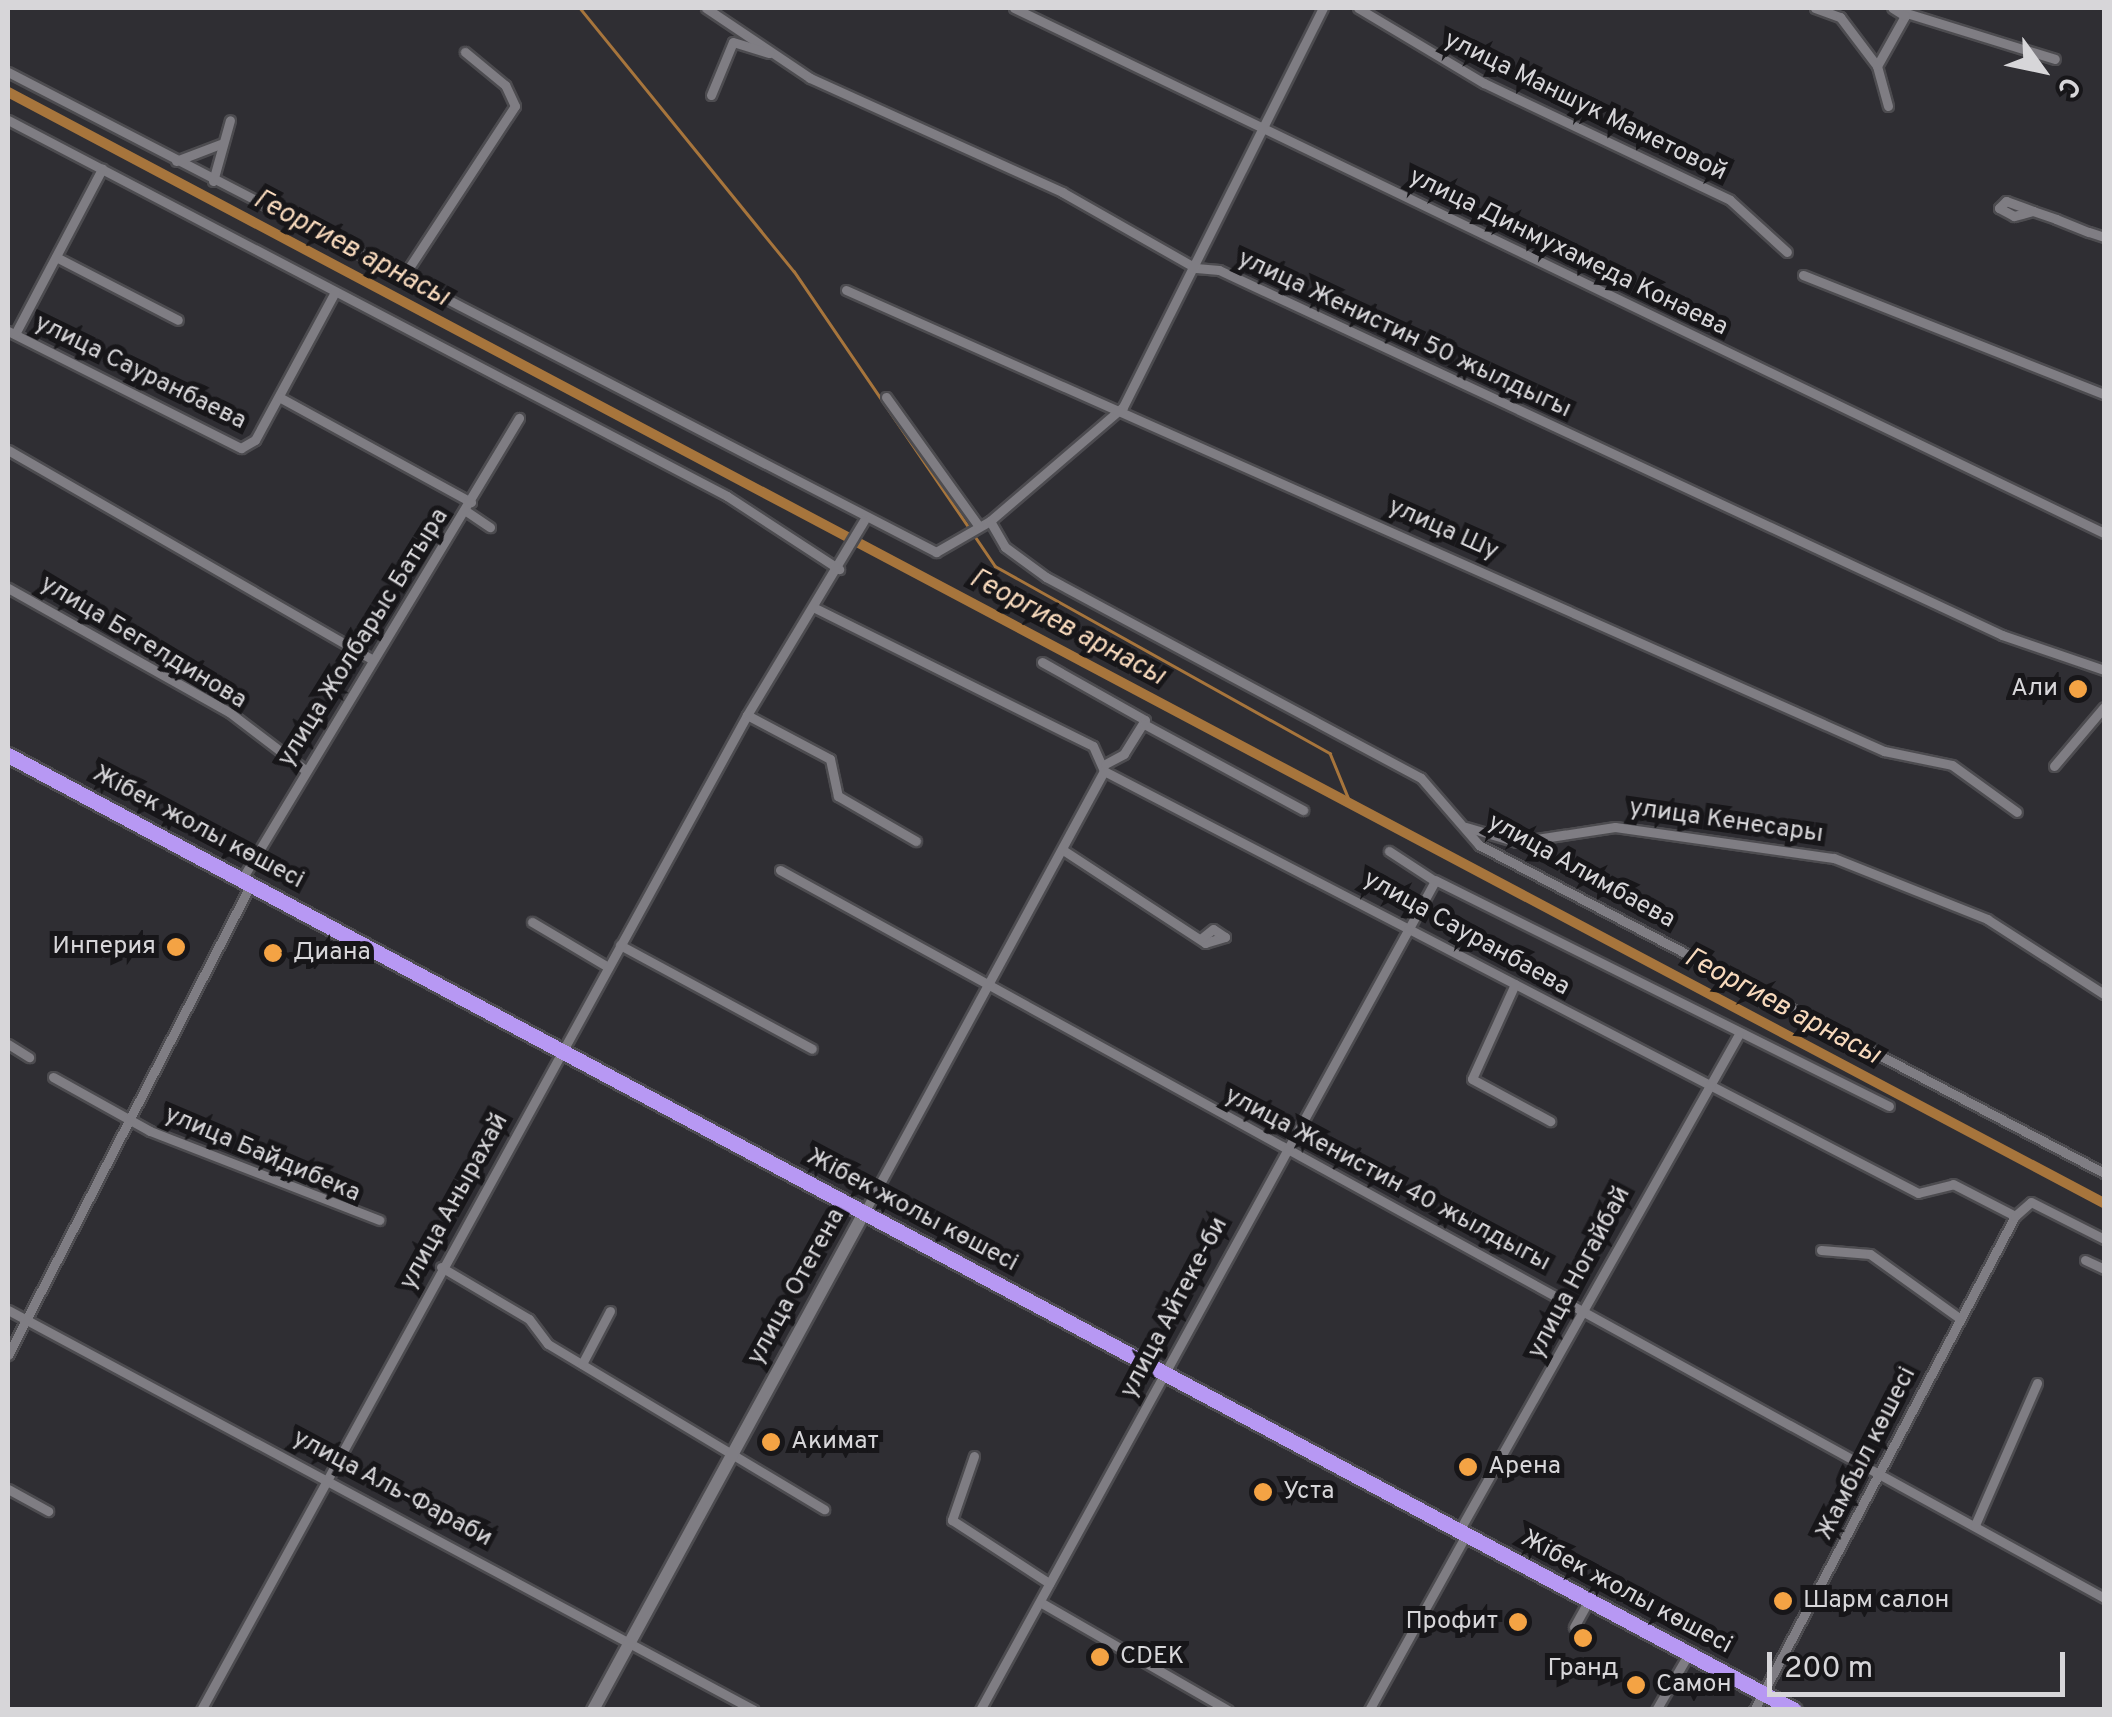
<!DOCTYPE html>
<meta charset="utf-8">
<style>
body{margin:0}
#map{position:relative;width:2112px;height:1717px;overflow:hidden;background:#2f2e33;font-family:Overpass,sans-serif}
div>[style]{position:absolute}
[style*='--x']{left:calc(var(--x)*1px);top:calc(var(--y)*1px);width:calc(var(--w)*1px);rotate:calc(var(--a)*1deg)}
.stream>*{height:2.5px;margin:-1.25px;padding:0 1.25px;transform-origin:1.25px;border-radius:1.25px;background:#a7753c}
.canal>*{height:10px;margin:-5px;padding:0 5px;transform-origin:5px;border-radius:5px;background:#a7753c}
.roads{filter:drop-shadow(2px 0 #4d4c50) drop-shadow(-2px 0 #4d4c50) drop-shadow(0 2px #4d4c50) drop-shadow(0 -2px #4d4c50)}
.street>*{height:9px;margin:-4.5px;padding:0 4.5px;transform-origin:4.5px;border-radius:4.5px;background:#7f7d83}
.secondary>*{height:12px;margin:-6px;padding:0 6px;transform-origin:6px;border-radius:6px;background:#7f7d83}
.highway>*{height:15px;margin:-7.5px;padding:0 7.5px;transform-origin:7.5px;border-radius:7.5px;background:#b798f3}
.dots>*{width:28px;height:28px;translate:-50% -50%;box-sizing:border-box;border:5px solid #171619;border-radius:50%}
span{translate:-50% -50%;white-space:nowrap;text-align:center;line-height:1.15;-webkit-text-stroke:10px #171619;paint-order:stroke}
.street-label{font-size:25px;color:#d7d6d9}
.poi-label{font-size:25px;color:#d7d6d9}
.right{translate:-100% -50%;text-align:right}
.left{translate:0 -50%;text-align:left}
.water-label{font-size:28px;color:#f7d9bc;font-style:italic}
.frame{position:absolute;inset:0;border:10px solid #d7d6d9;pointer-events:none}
.north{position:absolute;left:1992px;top:20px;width:100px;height:100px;-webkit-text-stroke:8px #171619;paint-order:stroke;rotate:123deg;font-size:28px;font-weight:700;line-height:40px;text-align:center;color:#d7d6d9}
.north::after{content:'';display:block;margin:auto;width:35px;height:45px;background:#d7d6d9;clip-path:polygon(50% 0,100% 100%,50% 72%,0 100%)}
.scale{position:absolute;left:1767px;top:1652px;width:298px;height:45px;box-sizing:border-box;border:5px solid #d7d6d9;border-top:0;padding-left:12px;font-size:30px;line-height:35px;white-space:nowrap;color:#d7d6d9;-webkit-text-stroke:8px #171619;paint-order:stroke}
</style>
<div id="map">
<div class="stream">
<i style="--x:580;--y:8;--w:339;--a:50.9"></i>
<i style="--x:794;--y:271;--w:357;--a:55.7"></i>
<i style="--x:995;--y:566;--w:384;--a:29.2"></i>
<i style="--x:1330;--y:753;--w:53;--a:67.8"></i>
</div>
<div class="canal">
<i style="--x:8;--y:92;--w:2372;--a:27.93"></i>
</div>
<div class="roads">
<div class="street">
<i style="--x:706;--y:8;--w:125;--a:33.9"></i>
<i style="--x:810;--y:78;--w:277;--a:24.3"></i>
<i style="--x:1062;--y:192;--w:154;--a:29.6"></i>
<i style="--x:1196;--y:268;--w:23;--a:5"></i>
<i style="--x:1219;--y:270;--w:864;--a:24.99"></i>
<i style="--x:2002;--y:635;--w:108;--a:18.9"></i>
<i style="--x:1014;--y:8;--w:1210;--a:25.72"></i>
<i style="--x:1358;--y:8;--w:147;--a:30.8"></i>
<i style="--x:1484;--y:83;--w:272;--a:25.4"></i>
<i style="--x:1730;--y:200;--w:77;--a:42.4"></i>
<i style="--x:1815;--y:8;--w:27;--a:20"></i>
<i style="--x:1840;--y:17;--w:61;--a:52.9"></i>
<i style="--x:1900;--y:11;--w:162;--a:17.2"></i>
<i style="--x:8;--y:72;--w:1045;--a:27.35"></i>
<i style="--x:936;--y:552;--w:62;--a:-29.9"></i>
<i style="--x:990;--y:521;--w:175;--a:-40.6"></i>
<i style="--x:1123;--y:407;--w:446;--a:-63.4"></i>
<i style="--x:711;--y:95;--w:57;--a:-67.5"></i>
<i style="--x:733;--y:42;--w:38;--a:17"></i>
<i style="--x:1888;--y:106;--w:41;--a:-105.4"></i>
<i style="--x:1877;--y:66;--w:57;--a:-60.8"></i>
<i style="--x:1905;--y:16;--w:15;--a:-148"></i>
<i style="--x:8;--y:120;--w:811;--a:27.61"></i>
<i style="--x:727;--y:496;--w:134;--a:33.1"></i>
<i style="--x:176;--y:161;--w:50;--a:-21"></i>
<i style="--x:213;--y:181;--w:63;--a:-74.4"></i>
<i style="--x:2033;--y:211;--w:20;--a:165"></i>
<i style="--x:2014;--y:216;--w:17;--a:-152"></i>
<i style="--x:1999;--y:208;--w:10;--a:-45"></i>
<i style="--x:2006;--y:201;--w:29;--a:20"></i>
<i style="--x:2033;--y:211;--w:24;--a:19"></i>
<i style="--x:2056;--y:219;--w:35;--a:22"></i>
<i style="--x:2089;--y:232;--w:16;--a:18"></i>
<i style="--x:56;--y:257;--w:137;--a:27.3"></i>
<i style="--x:1803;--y:275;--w:324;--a:21.6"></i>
<i style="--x:401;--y:280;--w:208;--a:-56.8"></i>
<i style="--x:515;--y:106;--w:23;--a:-115"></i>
<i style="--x:505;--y:85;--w:52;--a:-140.5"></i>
<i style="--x:846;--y:290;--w:1136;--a:23.95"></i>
<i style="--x:1884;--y:751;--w:69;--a:11.6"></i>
<i style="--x:1952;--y:765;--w:80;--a:35.9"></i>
<i style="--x:8;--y:331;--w:261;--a:26.7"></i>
<i style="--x:241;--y:448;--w:16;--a:-30"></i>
<i style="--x:255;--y:440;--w:168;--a:-61.6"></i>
<i style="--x:15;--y:334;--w:187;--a:-62.2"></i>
<i style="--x:279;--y:397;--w:219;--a:28.7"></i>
<i style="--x:886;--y:397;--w:158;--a:54.3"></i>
<i style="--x:8;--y:450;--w:420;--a:29.9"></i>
<i style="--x:466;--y:511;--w:29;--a:34"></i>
<i style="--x:990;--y:521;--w:30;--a:60"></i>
<i style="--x:1005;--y:547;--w:51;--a:36.2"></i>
<i style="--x:1046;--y:577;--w:425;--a:28.2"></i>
<i style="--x:1421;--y:778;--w:89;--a:49.1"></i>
<i style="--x:1479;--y:845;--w:706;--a:27.69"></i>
<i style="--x:8;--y:588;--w:253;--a:29.3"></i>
<i style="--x:229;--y:712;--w:96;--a:37.3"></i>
<i style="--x:815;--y:608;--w:310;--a:26.4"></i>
<i style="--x:1093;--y:746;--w:27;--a:66"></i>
<i style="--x:1042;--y:662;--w:118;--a:29.4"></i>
<i style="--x:1145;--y:720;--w:40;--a:122"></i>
<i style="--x:1124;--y:754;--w:21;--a:152"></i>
<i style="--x:747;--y:715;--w:94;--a:27.9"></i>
<i style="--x:830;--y:759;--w:38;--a:78"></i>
<i style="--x:838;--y:796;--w:90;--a:30"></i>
<i style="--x:1144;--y:724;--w:181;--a:28.4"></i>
<i style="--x:2054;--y:766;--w:77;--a:-49.7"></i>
<i style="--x:1104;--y:771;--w:917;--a:27.4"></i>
<i style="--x:1918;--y:1193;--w:36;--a:-14"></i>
<i style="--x:1953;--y:1184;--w:70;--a:27.3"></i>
<i style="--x:1466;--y:827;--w:53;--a:16.4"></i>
<i style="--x:1517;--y:842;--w:99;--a:-8.7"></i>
<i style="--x:1615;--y:827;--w:221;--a:8.1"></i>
<i style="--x:1834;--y:858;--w:165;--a:21.7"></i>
<i style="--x:1987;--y:919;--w:139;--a:32.7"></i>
<i style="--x:1063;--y:850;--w:170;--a:33.2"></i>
<i style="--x:1205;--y:943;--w:21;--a:-17"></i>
<i style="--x:1225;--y:937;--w:14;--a:-146"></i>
<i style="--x:1213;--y:929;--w:14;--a:141"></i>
<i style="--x:780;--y:870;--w:1511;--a:28.8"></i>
<i style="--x:242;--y:879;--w:538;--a:-59"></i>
<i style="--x:1435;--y:880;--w:507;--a:26.46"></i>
<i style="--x:532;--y:922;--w:88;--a:30.6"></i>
<i style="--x:620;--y:945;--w:218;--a:28.4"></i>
<i style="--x:1515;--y:984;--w:104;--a:114.4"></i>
<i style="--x:1472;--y:1079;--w:89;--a:28.3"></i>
<i style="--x:8;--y:1044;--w:25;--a:32"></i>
<i style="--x:53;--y:1077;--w:111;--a:29.1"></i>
<i style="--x:150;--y:1131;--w:246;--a:21.2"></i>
<i style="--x:864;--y:1213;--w:503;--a:-61.5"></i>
<i style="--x:1821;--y:1250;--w:49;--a:4.7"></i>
<i style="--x:1870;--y:1254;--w:110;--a:35.7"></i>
<i style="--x:2085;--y:1260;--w:21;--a:25"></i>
<i style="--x:441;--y:1267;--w:102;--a:30.6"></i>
<i style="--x:529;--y:1319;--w:31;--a:53"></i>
<i style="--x:548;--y:1344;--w:322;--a:30.9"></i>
<i style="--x:8;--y:1310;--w:846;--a:28.2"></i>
<i style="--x:8;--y:1355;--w:530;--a:-62.71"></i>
<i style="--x:582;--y:1364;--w:60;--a:-62.2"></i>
<i style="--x:974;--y:1456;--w:68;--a:109"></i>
<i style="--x:952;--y:1520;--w:116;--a:33"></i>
<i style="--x:8;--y:1489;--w:46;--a:28.8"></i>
<i style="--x:1975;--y:1525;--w:155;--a:-66.4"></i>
<i style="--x:1459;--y:1531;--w:570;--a:-60.6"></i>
<i style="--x:1040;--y:1602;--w:217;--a:29.9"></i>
<i style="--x:1574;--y:1627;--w:31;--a:-61"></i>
<i style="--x:201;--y:1710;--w:1135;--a:-61.24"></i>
<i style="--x:747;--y:715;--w:227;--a:-59"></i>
<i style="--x:980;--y:1710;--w:946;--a:-61.24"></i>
<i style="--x:1435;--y:881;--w:55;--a:-146.9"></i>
<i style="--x:1369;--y:1710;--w:198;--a:-61"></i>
<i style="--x:1656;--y:1710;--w:66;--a:-59.9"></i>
<i style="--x:1754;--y:1710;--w:559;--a:-62.15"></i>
<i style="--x:2015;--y:1216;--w:21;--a:-41"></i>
<i style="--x:2031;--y:1202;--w:82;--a:26.9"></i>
</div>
<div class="secondary">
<i style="--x:593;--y:1710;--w:566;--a:-61.4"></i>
</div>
<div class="highway">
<i style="--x:8;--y:755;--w:2025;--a:28.13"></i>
</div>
</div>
<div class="dots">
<i style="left:2078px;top:689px;background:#f4a344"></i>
<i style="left:176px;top:947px;background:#f4a344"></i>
<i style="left:273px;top:953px;background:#f4a344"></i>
<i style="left:771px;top:1442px;background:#f4a344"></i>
<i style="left:1468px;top:1467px;background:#f4a344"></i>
<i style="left:1263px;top:1492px;background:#f4a344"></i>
<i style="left:1783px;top:1601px;background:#f4a344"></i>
<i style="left:1518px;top:1622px;background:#f4a344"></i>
<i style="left:1583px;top:1638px;background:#f4a344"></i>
<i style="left:1100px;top:1657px;background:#f4a344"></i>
<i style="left:1636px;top:1685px;background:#f4a344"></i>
</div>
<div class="street-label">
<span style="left:1585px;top:107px;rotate:26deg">улица Маншук Маметовой</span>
<span style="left:1568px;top:253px;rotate:26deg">улица Динмухамеда Конаева</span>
<span style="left:1404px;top:335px;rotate:25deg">улица Женистин 50 жылдыгы</span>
<span style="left:140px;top:373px;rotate:26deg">улица Сауранбаева</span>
<span style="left:1443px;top:530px;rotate:24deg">улица Шу</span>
<span style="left:364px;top:638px;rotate:-58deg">улица Жолбарыс Батыра</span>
<span style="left:143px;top:643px;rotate:31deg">улица Бегелдинова</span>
<span style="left:1726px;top:822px;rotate:8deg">улица Кенесары</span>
<span style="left:198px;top:828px;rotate:28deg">Жібек жолы көшесі</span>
<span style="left:1581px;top:872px;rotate:29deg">улица Алимбаева</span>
<span style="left:1466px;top:934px;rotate:29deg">улица Сауранбаева</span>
<span style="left:262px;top:1155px;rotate:23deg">улица Байдибека</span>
<span style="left:1387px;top:1180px;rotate:28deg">улица Женистин 40 жылдыгы</span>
<span style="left:455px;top:1202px;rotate:-61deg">улица Анырахай</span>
<span style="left:912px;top:1211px;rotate:28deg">Жібек жолы көшесі</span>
<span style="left:1580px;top:1273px;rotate:-62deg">улица Ногайбай</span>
<span style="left:797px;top:1287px;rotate:-61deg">улица Отегена</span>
<span style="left:1175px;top:1308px;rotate:-62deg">улица Айтеке-би</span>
<span style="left:1867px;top:1454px;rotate:-63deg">Жамбыл көшесі</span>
<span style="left:392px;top:1489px;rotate:28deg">улица Аль-Фараби</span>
<span style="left:1626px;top:1593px;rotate:28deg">Жібек жолы көшесі</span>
</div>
<div class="poi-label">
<span class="right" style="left:2058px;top:689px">Али</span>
<span class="right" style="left:156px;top:947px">Инперия</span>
<span class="left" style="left:293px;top:953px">Диана</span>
<span class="left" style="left:791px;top:1442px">Акимат</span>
<span class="left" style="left:1488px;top:1467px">Арена</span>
<span class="left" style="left:1283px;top:1492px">Уста</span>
<span class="left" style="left:1803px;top:1601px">Шарм салон</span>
<span class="right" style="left:1498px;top:1622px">Профит</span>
<span class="left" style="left:1120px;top:1657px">CDEK</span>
<span style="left:1583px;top:1669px">Гранд</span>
<span class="left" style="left:1656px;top:1685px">Самон</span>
</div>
<div class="water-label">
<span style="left:351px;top:249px;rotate:28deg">Георгиев арнасы</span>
<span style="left:1067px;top:628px;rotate:28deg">Георгиев арнасы</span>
<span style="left:1782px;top:1007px;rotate:28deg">Георгиев арнасы</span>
</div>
<div class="frame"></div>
<div class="north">С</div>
<div class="scale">200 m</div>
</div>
